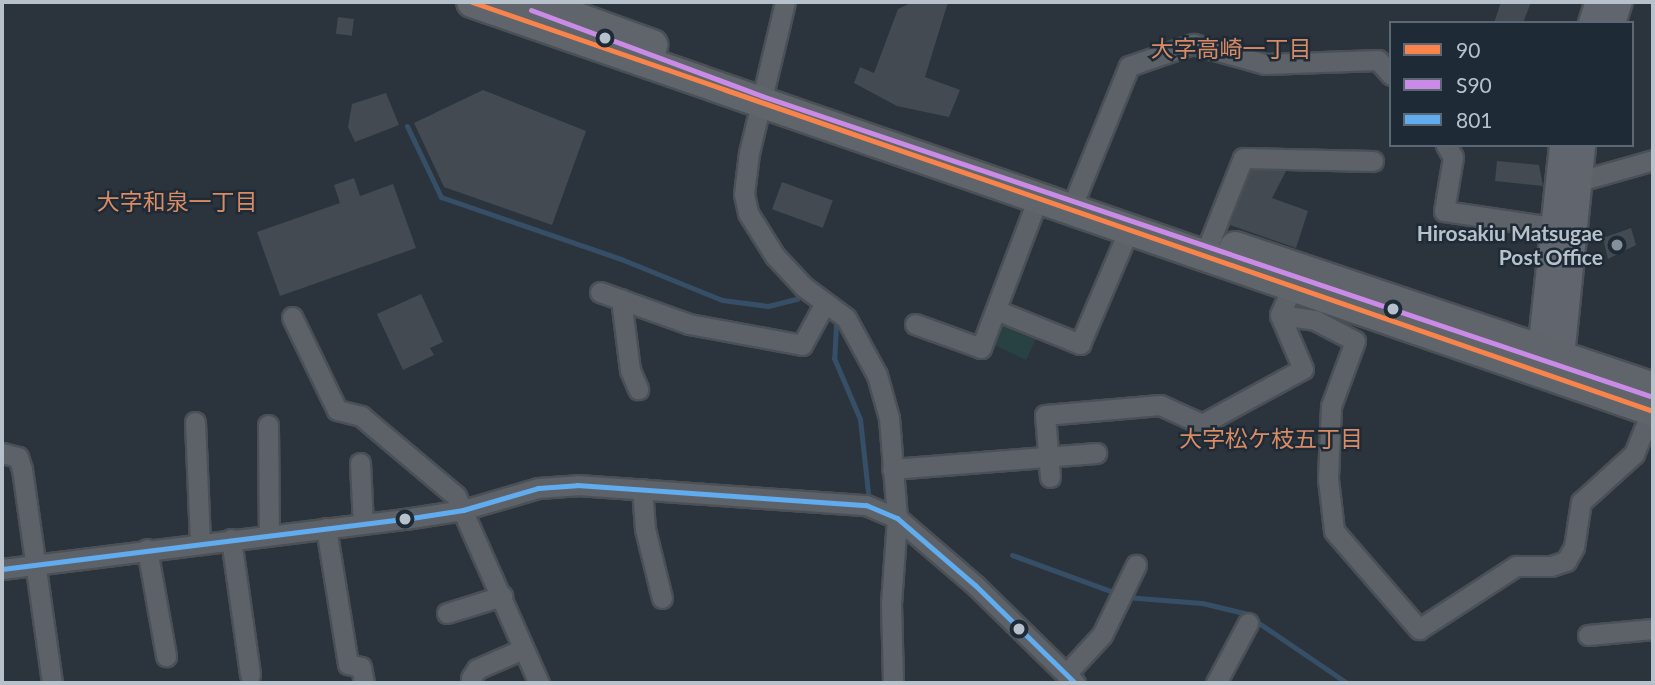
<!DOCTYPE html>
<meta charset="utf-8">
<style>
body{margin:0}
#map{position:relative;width:1655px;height:685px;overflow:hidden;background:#2b343c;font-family:Lato,"Noto Sans JP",sans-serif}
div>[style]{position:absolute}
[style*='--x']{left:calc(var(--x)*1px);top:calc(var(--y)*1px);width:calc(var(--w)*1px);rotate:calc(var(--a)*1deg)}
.green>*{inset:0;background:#284142;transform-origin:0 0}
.stream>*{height:5px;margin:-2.5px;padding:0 2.5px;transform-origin:2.5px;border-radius:2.5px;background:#374f66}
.building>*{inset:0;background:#434a51;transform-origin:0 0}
.roads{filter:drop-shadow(2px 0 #4a5056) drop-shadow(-2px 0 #4a5056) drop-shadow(0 2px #4a5056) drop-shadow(0 -2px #4a5056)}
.street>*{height:19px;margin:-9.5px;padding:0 9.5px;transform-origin:9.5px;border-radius:9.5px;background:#5d6269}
.secondary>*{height:26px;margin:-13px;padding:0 13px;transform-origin:13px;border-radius:13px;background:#61666e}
.primary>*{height:30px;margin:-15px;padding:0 15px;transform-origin:15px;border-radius:15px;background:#5f656b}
.bus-1>*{height:5px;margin:-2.5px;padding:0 2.5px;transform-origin:2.5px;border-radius:2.5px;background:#f8844c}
.bus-2>*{height:5px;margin:-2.5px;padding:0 2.5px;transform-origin:2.5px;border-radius:2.5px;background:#ca8be6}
.bus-3>*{height:5px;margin:-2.5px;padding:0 2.5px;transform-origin:2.5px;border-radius:2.5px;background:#60acee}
.dots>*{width:19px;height:19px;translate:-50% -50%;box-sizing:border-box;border:4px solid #1e2b37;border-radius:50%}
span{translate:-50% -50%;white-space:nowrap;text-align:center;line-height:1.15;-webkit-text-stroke:5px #1e2b37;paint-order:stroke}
.poi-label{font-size:21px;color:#b7c1cc;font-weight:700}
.right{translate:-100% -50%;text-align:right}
.neighbourhood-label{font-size:23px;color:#da8b64}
.frame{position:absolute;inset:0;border:4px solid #b7c1cc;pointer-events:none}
.legend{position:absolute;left:1389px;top:21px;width:245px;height:126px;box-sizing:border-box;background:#1e2b37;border:2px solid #5b6773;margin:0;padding:9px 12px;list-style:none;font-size:21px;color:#b7c1cc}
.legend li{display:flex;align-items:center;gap:14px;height:35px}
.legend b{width:35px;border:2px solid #5b6773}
</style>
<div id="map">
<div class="green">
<i style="left:1000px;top:319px;width:41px;height:26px;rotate:25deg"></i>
</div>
<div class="stream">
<i style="--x:407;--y:126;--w:79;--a:64.4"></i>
<i style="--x:441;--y:197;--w:190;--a:19"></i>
<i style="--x:621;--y:259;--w:109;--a:22.1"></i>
<i style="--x:722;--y:300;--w:46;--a:7.4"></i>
<i style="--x:768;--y:306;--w:30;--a:-14"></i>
<i style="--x:836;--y:325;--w:33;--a:93"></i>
<i style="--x:834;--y:358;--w:66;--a:66.9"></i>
<i style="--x:860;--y:419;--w:74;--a:83.8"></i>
<i style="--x:1012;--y:555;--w:111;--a:20.1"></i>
<i style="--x:1125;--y:597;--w:77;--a:4.5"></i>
<i style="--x:1202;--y:603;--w:43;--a:13.4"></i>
<i style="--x:1244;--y:613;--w:125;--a:34.2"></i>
</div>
<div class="building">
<i style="clip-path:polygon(913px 2px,948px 2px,925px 77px,960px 90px,949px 117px,897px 106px,854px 83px,860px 67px,874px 73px,898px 9px)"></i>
<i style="clip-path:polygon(1501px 2px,1531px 2px,1523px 23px,1494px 23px)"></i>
<i style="left:338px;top:17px;width:16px;height:17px;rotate:7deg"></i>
<i style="clip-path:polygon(483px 90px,586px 131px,552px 225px,444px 187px,414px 123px)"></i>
<i style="clip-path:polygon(386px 93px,399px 125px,355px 142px,348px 127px,352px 104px)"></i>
<i style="clip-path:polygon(1497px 161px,1539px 165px,1543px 186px,1495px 181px)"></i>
<i style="clip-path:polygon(1251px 170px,1286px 171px,1272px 198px,1308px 211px,1296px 248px,1230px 225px)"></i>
<i style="clip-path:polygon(354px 178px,360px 196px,393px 184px,416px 248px,280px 296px,257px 232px,340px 203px,334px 185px)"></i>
<i style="left:782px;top:182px;width:54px;height:29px;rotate:20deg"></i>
<i style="clip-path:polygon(1631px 228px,1636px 245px,1608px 259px,1603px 238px)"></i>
<i style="clip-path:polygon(421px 294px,443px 342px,430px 348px,434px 355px,403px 370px,377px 314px)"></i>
</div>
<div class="roads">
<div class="street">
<i style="--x:785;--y:2;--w:155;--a:103.4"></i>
<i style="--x:749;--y:153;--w:41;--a:97"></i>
<i style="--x:744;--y:194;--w:19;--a:78"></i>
<i style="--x:748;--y:213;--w:51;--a:57.9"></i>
<i style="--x:775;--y:256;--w:42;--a:46.9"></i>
<i style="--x:804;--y:287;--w:52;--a:36.4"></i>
<i style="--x:846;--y:318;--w:65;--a:61.5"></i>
<i style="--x:877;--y:375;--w:45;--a:74.4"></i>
<i style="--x:889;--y:418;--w:100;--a:85.4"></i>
<i style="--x:897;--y:518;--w:86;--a:94"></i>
<i style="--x:891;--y:604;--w:79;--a:88.5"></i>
<i style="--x:1446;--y:145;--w:14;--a:60"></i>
<i style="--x:1453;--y:157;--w:55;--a:99.5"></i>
<i style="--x:1444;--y:211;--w:109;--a:8.4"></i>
<i style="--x:1576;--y:182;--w:80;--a:-15.9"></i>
<i style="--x:1077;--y:194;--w:138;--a:-67.9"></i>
<i style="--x:1129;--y:66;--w:68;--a:-19"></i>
<i style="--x:1193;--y:44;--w:75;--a:15.5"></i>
<i style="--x:1265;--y:64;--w:113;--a:-2"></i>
<i style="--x:1378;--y:60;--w:20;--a:49"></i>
<i style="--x:1204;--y:256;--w:105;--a:-68.3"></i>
<i style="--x:1243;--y:158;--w:130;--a:1.3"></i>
<i style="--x:1296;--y:276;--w:42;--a:112.3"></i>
<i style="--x:1280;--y:315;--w:35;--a:8"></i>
<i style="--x:1315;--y:320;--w:45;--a:27.7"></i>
<i style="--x:1355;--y:341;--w:69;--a:110.3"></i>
<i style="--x:1331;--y:406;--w:73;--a:92.4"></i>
<i style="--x:1328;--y:479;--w:52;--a:83.4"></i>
<i style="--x:1334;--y:531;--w:130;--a:49.1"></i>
<i style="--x:1419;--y:629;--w:116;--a:-33"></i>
<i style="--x:1516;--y:566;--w:35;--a:0"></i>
<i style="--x:1551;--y:566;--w:16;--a:-18"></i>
<i style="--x:1566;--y:561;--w:16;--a:-60"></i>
<i style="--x:1574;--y:547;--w:46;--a:-81.2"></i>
<i style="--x:1581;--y:502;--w:72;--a:-42.2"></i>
<i style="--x:1634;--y:454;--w:51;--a:-68"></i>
<i style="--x:600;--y:292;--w:95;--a:19.8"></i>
<i style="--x:689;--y:324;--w:115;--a:10.5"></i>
<i style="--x:802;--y:345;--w:48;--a:-61.3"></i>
<i style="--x:621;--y:299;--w:72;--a:82.8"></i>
<i style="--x:630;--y:370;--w:21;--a:67"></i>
<i style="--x:996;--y:310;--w:91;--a:22"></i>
<i style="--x:1080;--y:344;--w:125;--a:-66.9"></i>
<i style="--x:292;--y:317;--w:103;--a:64.2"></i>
<i style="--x:337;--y:410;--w:25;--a:14"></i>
<i style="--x:361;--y:416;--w:124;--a:40.1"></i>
<i style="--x:456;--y:496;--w:205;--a:66.1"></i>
<i style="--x:915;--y:324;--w:70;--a:20"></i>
<i style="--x:981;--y:348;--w:160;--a:-69.2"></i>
<i style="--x:195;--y:422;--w:120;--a:87.6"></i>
<i style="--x:268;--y:425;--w:109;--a:89.5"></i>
<i style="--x:2;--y:453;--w:16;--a:14"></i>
<i style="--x:18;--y:457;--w:13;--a:72"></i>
<i style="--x:22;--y:469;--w:216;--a:82"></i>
<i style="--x:360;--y:463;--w:61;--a:87.2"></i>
<i style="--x:892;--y:469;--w:205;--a:-4.5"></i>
<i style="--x:1050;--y:477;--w:62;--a:-94.6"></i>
<i style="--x:1045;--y:415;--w:115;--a:-5"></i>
<i style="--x:1160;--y:405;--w:46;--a:24.3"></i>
<i style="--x:1202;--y:424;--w:115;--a:-28.6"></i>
<i style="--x:1303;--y:369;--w:59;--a:-113.1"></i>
<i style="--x:642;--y:489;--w:40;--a:85.7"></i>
<i style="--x:645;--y:529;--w:71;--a:76.2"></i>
<i style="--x:326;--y:528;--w:138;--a:80.8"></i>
<i style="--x:348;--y:664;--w:13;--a:13"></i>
<i style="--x:361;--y:667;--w:16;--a:79"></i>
<i style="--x:231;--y:539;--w:137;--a:82"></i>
<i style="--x:147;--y:549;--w:109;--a:79.9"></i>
<i style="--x:2;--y:569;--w:406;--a:-7.1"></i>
<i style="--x:405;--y:519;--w:59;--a:-8.8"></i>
<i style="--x:463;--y:510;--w:78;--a:-16.3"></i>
<i style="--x:538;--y:488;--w:39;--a:-4"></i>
<i style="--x:577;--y:485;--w:290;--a:4"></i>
<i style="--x:866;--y:505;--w:34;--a:23"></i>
<i style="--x:897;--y:518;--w:103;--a:40.7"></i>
<i style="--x:975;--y:585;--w:140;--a:44.4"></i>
<i style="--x:447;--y:613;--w:58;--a:-17.2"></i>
<i style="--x:1588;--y:635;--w:65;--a:-5.3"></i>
<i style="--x:1066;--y:674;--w:53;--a:-47.3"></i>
<i style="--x:1102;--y:635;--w:78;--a:-64.1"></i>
<i style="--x:471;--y:678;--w:11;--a:-56"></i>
<i style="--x:477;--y:669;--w:50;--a:-23.5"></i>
<i style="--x:1216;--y:683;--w:68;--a:-61.9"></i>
</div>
<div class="secondary">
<i style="--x:1592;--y:23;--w:22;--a:-72"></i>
<i style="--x:1612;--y:23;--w:22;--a:-72"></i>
<i style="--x:1539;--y:370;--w:226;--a:-83.9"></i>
<i style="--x:1559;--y:377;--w:233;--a:-84.3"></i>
</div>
<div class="primary">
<i style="--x:472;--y:2;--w:1250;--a:19.1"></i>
<i style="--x:534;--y:2;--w:126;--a:20"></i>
<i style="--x:1235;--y:247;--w:441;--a:18.6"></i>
</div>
</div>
<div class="bus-1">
<i style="--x:472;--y:2;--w:1250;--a:19.1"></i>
</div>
<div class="bus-2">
<i style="--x:531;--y:10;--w:246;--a:20.4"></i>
<i style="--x:762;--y:96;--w:937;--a:18.67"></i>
</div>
<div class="bus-3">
<i style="--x:2;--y:569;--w:406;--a:-7.1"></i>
<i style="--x:405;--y:519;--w:59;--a:-8.8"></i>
<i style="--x:463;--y:510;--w:78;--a:-16.3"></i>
<i style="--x:538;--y:488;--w:39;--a:-4"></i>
<i style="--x:577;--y:485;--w:290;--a:4"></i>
<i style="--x:866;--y:505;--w:34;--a:23"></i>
<i style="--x:897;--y:518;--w:103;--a:40.7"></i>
<i style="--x:975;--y:585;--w:140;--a:44.4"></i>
</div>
<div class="dots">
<i style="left:605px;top:38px;background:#b7c1cc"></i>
<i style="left:1617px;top:245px;background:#86909a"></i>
<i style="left:1393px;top:309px;background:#b7c1cc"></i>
<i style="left:405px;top:519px;background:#b7c1cc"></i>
<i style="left:1019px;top:629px;background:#b7c1cc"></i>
</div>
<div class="poi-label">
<span class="right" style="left:1603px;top:245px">Hirosakiu Matsugae<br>Post Office</span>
</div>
<div class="neighbourhood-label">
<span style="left:1231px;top:48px">大字高崎一丁目</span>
<span style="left:177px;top:201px">大字和泉一丁目</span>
<span style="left:1271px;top:438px">大字松ケ枝五丁目</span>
</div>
<div class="frame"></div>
<ul class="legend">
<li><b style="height:9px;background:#f8844c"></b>90</li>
<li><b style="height:9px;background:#ca8be6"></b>S90</li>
<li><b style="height:9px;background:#60acee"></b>801</li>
</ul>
</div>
